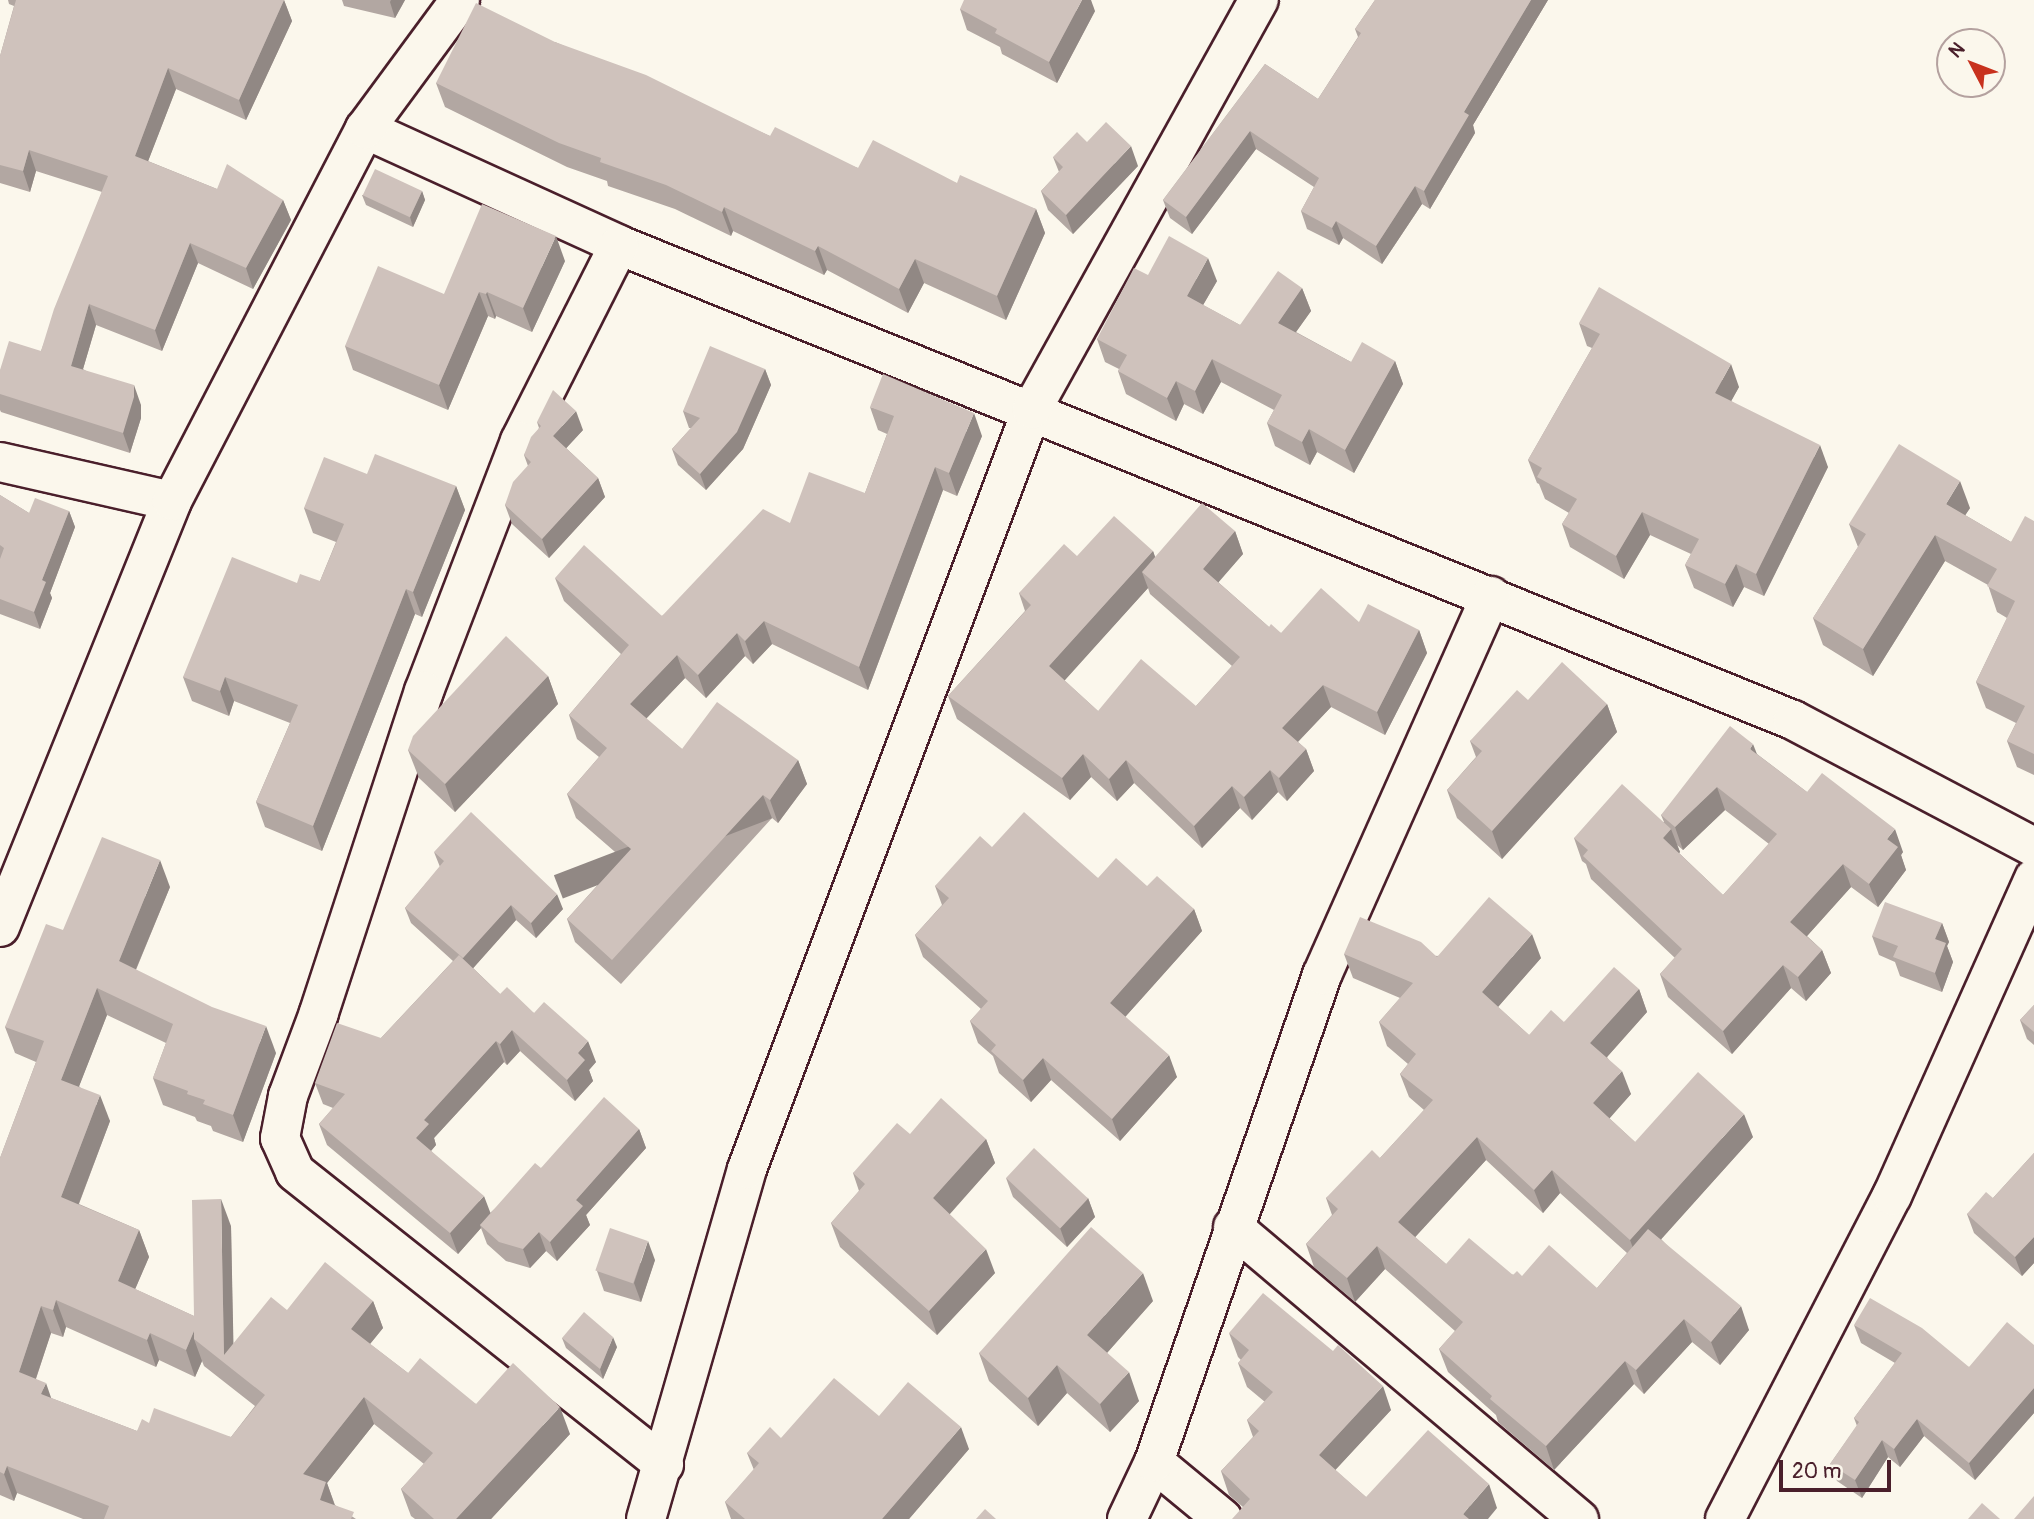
<!DOCTYPE html>
<style>
body{margin:0}
#map{position:relative;width:2034px;height:1519px;overflow:hidden;background:#fbf7ec;font-family:Pangolin,sans-serif}
div>[style]{position:absolute}
[style*='--x']{left:calc(var(--x)*1px);top:calc(var(--y)*1px);width:calc(var(--w)*1px);rotate:calc(var(--a)*1deg)}
.roads{filter:drop-shadow(2px 0 #4a1f2b) drop-shadow(-2px 0 #4a1f2b) drop-shadow(0 2px #4a1f2b) drop-shadow(0 -2px #4a1f2b)}
.minor>*{height:38px;margin:-19px;padding:0 19px;transform-origin:19px;border-radius:19px;background:#fbf7ec}
.wall>*{inset:0;background:#b2a7a2}
.shaded-wall>*{inset:0;background:#918884;transform-origin:0 0}
.building>*{inset:0;background:#cfc2bc;transform-origin:0 0}
span{translate:-50% -50%;white-space:nowrap;text-align:center;line-height:1.15;-webkit-text-stroke:5px #fbf7ec;paint-order:stroke}
.north{position:absolute;left:1936px;top:28px;width:70px;height:70px;box-sizing:border-box;background:#fbf7ec;border:2px solid #b4a19f;border-radius:50%;rotate:312deg;font-size:19px;font-weight:700;line-height:28px;text-align:center;color:#4a1f2b}
.north::after{content:'';display:block;margin:auto;width:24px;height:32px;background:#c8321e;clip-path:polygon(50% 0,100% 100%,50% 72%,0 100%)}
.scale{position:absolute;left:1779px;top:1460px;width:112px;height:32px;box-sizing:border-box;border:4px solid #4a1f2b;border-top:0;padding-left:9px;font-size:21px;line-height:24px;white-space:nowrap;color:#4a1f2b;-webkit-text-stroke:5px #fbf7ec;paint-order:stroke}
</style>
<div id="map">
<div class="roads">
<div class="minor">
<i style="--x:365;--y:129;--w:279;--a:24.5"></i>
<i style="--x:619;--y:245;--w:1266;--a:22.03"></i>
<i style="--x:1793;--y:720;--w:272;--a:27.8"></i>
<i style="--x:619;--y:245;--w:220;--a:116.8"></i>
<i style="--x:520;--y:441;--w:268;--a:111"></i>
<i style="--x:424;--y:691;--w:339;--a:108.1"></i>
<i style="--x:319;--y:1013;--w:89;--a:110.5"></i>
<i style="--x:288;--y:1096;--w:43;--a:100.8"></i>
<i style="--x:280;--y:1138;--w:37;--a:66"></i>
<i style="--x:295;--y:1172;--w:471;--a:38.4"></i>
<i style="--x:0;--y:462;--w:176;--a:12.8"></i>
<i style="--x:0;--y:927;--w:459;--a:-68"></i>
<i style="--x:172;--y:501;--w:419;--a:-62.6"></i>
<i style="--x:365;--y:129;--w:160;--a:-53.6"></i>
<i style="--x:1233;--y:1227;--w:453;--a:40.2"></i>
<i style="--x:1154;--y:1462;--w:89;--a:39.6"></i>
<i style="--x:646;--y:1519;--w:364;--a:-73.9"></i>
<i style="--x:747;--y:1169;--w:812;--a:-69.44"></i>
<i style="--x:1032;--y:409;--w:468;--a:-61"></i>
<i style="--x:1127;--y:1519;--w:63;--a:-64.7"></i>
<i style="--x:1154;--y:1462;--w:515;--a:-70.97"></i>
<i style="--x:1322;--y:975;--w:415;--a:-66"></i>
<i style="--x:1725;--y:1519;--w:364;--a:-62.7"></i>
<i style="--x:1892;--y:1196;--w:348;--a:-65.9"></i>
</div>
</div>
<div class="wall">
<i style="clip-path:polygon(8px 0,284px 0,292px 21px,246px 120px,176px 89px,148px 161px,217px 189px,283px 200px,291px 220px,253px 289px,198px 263px,162px 351px,96px 325px,83px 369px,141px 405px,141px 418px,130px 453px,1px 412px,0 410px,0 370px,41px 351px,102px 192px,36px 171px,30px 192px,0 183px,0 56px,14px 6px,9px 4px)"></i>
<i style="clip-path:polygon(342px 0,405px 0,395px 18px,344px 6px)"></i>
<i style="clip-path:polygon(1375px 0,1548px 0,1473px 125px,1475px 133px,1430px 209px,1422px 204px,1382px 264px,1343px 238px,1339px 245px,1307px 229px,1301px 211px,1314px 187px,1256px 149px,1192px 234px,1170px 218px,1163px 200px,1265px 64px,1318px 99px,1358px 37px,1355px 29px)"></i>
<i style="clip-path:polygon(960px 9px,1095px 11px,1057px 83px,1002px 54px,1000px 47px,967px 30px)"></i>
<i style="clip-path:polygon(555px 42px,770px 136px,858px 168px,957px 183px,1036px 209px,1045px 233px,1006px 320px,924px 283px,908px 313px,827px 270px,824px 275px,733px 231px,731px 236px,675px 209px,608px 186px,607px 181px,567px 167px,445px 107px,436px 83px)"></i>
<i style="clip-path:polygon(1053px 157px,1138px 166px,1073px 234px,1048px 210px,1041px 191px,1059px 172px)"></i>
<i style="clip-path:polygon(422px 191px,425px 200px,413px 227px,366px 205px,362px 195px)"></i>
<i style="clip-path:polygon(565px 261px,532px 332px,496px 316px,495px 319px,488px 316px,448px 410px,353px 370px,345px 346px,444px 294px)"></i>
<i style="clip-path:polygon(1148px 275px,1217px 281px,1203px 305px,1240px 325px,1302px 288px,1311px 311px,1296px 332px,1351px 362px,1395px 361px,1403px 384px,1354px 473px,1317px 452px,1310px 465px,1275px 446px,1267px 423px,1274px 410px,1221px 382px,1203px 414px,1184px 404px,1176px 421px,1126px 394px,1118px 371px,1119px 369px,1105px 362px,1097px 339px)"></i>
<i style="clip-path:polygon(1579px 323px,1739px 387px,1731px 401px,1828px 467px,1764px 596px,1744px 587px,1733px 607px,1694px 588px,1685px 565px,1691px 554px,1650px 535px,1624px 579px,1570px 547px,1562px 524px,1569px 513px,1545px 499px,1539px 484px,1537px 483px,1528px 460px,1592px 348px,1587px 346px)"></i>
<i style="clip-path:polygon(765px 369px,771px 385px,743px 449px,706px 490px,678px 465px,672px 449px,691px 428px,689px 428px,683px 411px)"></i>
<i style="clip-path:polygon(870px 407px,982px 436px,957px 496px,943px 490px,868px 690px,772px 644px,753px 664px,745px 656px,706px 698px,685px 678px,646px 719px,682px 749px,798px 760px,807px 784px,778px 823px,772px 818px,621px 984px,575px 942px,567px 919px,622px 858px,576px 818px,567px 794px,599px 757px,577px 739px,569px 715px,621px 654px,564px 601px,555px 578px,662px 616px,790px 523px,865px 493px,887px 434px,878px 430px)"></i>
<i style="clip-path:polygon(537px 422px,583px 430px,566px 448px,598px 478px,605px 497px,549px 558px,512px 524px,505px 505px,528px 466px,524px 455px,539px 428px)"></i>
<i style="clip-path:polygon(367px 474px,456px 486px,465px 510px,422px 617px,415px 614px,322px 851px,265px 827px,256px 802px,290px 723px,234px 701px,229px 716px,192px 701px,183px 677px,297px 583px,320px 581px,336px 542px,313px 533px,304px 508px)"></i>
<i style="clip-path:polygon(0 495px,29px 513px,69px 511px,75px 527px,50px 593px,52px 598px,40px 629px,0 614px)"></i>
<i style="clip-path:polygon(1970px 508px,1965px 515px,2011px 542px,2034px 521px,2034px 775px,2017px 767px,2007px 741px,2016px 723px,1986px 708px,1976px 682px,2007px 618px,1997px 612px,1988px 585px,1945px 561px,1873px 676px,1823px 645px,1813px 618px,1858px 547px,1849px 524px)"></i>
<i style="clip-path:polygon(evenodd,1235px 531px,1243px 554px,1218px 582px,1269px 627px,1281px 633px,1359px 622px,1419px 630px,1427px 653px,1385px 735px,1331px 707px,1298px 742px,1306px 749px,1314px 771px,1287px 801px,1278px 792px,1252px 820px,1240px 808px,1202px 848px,1134px 783px,1117px 801px,1091px 777px,1070px 800px,957px 719px,948px 696px,1025px 611px,1019px 593px,1153px 551px,1155px 557px,1235px 531px,1148px 588px,1150px 594px,1232px 666px,1196px 706px,1098px 711px,1064px 680px,1148px 588px)"></i>
<i style="clip-path:polygon(548px 676px,558px 704px,455px 812px,419px 778px,408px 750px)"></i>
<i style="clip-path:polygon(1528px 700px,1607px 704px,1617px 732px,1502px 859px,1457px 818px,1447px 790px,1476px 757px,1470px 741px)"></i>
<i style="clip-path:polygon(evenodd,1757px 754px,1807px 792px,1903px 852px,1901px 855px,1906px 870px,1878px 907px,1851px 887px,1807px 936px,1822px 950px,1831px 973px,1806px 1001px,1791px 988px,1732px 1054px,1668px 997px,1660px 974px,1675px 958px,1591px 879px,1586px 864px,1582px 861px,1574px 838px,1664px 822px,1661px 815px,1757px 754px,1725px 810px,1769px 844px,1723px 895px,1679px 853px,1680px 852px,1677px 845px,1683px 850px,1725px 810px)"></i>
<i style="clip-path:polygon(992px 847px,1098px 878px,1147px 886px,1194px 909px,1202px 931px,1125px 1017px,1177px 1077px,1120px 1141px,1051px 1080px,1031px 1102px,999px 1073px,993px 1056px,978px 1043px,970px 1021px,981px 1009px,923px 957px,915px 935px,942px 905px,935px 886px)"></i>
<i style="clip-path:polygon(434px 852px,563px 909px,536px 938px,516px 920px,473px 968px,500px 994px,534px 1013px,596px 1062px,589px 1070px,593px 1081px,575px 1101px,520px 1051px,507px 1065px,504px 1062px,434px 1138px,436px 1145px,431px 1151px,490px 1213px,541px 1168px,639px 1129px,646px 1148px,586px 1215px,590px 1225px,557px 1261px,546px 1251px,530px 1268px,506px 1261px,487px 1244px,481px 1228px,458px 1254px,327px 1145px,319px 1124px,333px 1108px,323px 1104px,315px 1083px,381px 1038px,453px 961px,411px 923px,405px 908px,440px 867px)"></i>
<i style="clip-path:polygon(evenodd,170px 887px,136px 970px,276px 1053px,243px 1142px,213px 1131px,211px 1126px,197px 1121px,195px 1117px,163px 1105px,153px 1078px,166px 1043px,107px 1015px,79px 1086px,110px 1121px,79px 1204px,139px 1230px,149px 1257px,135px 1289px,194px 1316px,231px 1226px,233px 1344px,287px 1310px,373px 1301px,383px 1328px,370px 1344px,408px 1373px,476px 1404px,570px 1434px,491px 1519px,415px 1519px,411px 1516px,401px 1489px,424px 1464px,374px 1424px,327px 1483px,335px 1505px,356px 1519px,83px 1519px,17px 1493px,14px 1501px,0 1495px,0 1158px,36px 1062px,15px 1053px,5px 1027px,63px 930px,170px 887px,66px 1327px,156px 1367px,159px 1360px,195px 1377px,202px 1361px,204px 1366px,255px 1406px,231px 1437px,149px 1423px,137px 1431px,51px 1398px,36px 1379px,51px 1333px,63px 1337px,66px 1327px)"></i>
<i style="clip-path:polygon(1942px 923px,1949px 942px,1947px 946px,1953px 962px,1942px 992px,1900px 976px,1895px 962px,1879px 955px,1872px 936px)"></i>
<i style="clip-path:polygon(evenodd,1344px 954px,1541px 958px,1498px 1007px,1529px 1035px,1564px 1022px,1639px 989px,1647px 1012px,1607px 1057px,1631px 1094px,1609px 1118px,1635px 1142px,1753px 1137px,1661px 1239px,1749px 1330px,1720px 1365px,1692px 1342px,1644px 1394px,1634px 1384px,1554px 1470px,1498px 1422px,1496px 1415px,1448px 1372px,1439px 1349px,1455px 1331px,1385px 1269px,1355px 1302px,1314px 1267px,1306px 1244px,1332px 1215px,1326px 1198px,1380px 1158px,1424px 1110px,1409px 1097px,1400px 1074px,1408px 1064px,1387px 1046px,1379px 1022px,1400px 998px,1353px 978px,1344px 954px,1486px 1160px,1543px 1213px,1560px 1193px,1627px 1253px,1597px 1288px,1446px 1264px,1415px 1237px,1486px 1160px)"></i>
<i style="clip-path:polygon(2034px 1005px,2034px 1045px,2027px 1039px,2020px 1020px)"></i>
<i style="clip-path:polygon(910px 1134px,986px 1139px,995px 1163px,949px 1214px,995px 1273px,937px 1335px,840px 1247px,831px 1223px,859px 1191px,853px 1173px)"></i>
<i style="clip-path:polygon(2034px 1153px,2034px 1263px,2022px 1276px,1974px 1233px,1967px 1214px,1993px 1198px)"></i>
<i style="clip-path:polygon(1006px 1178px,1088px 1198px,1095px 1217px,1067px 1247px,1013px 1197px)"></i>
<i style="clip-path:polygon(655px 1260px,641px 1302px,604px 1291px,597px 1271px)"></i>
<i style="clip-path:polygon(1153px 1301px,1107px 1353px,1139px 1401px,1110px 1432px,1067px 1393px,1038px 1426px,989px 1381px,979px 1353px)"></i>
<i style="clip-path:polygon(1854px 1325px,1969px 1367px,2034px 1345px,2034px 1413px,1975px 1480px,1924px 1436px,1900px 1467px,1888px 1457px,1862px 1498px,1837px 1481px,1830px 1464px,1857px 1426px,1854px 1418px,1895px 1363px,1861px 1343px)"></i>
<i style="clip-path:polygon(1229px 1333px,1391px 1410px,1335px 1470px,1366px 1497px,1497px 1508px,1243px 1507px,1229px 1495px,1221px 1471px,1253px 1437px,1247px 1420px,1265px 1402px,1247px 1387px,1238px 1363px,1241px 1360px,1238px 1357px)"></i>
<i style="clip-path:polygon(562px 1338px,617px 1347px,603px 1379px,566px 1348px)"></i>
<i style="clip-path:polygon(879px 1416px,969px 1449px,909px 1519px,731px 1519px,725px 1502px,754px 1470px,747px 1453px,781px 1438px)"></i>
</div>
<div class="shaded-wall">
<i style="clip-path:polygon(284px 0,292px 21px,246px 120px,239px 100px)"></i>
<i style="clip-path:polygon(391px 0,405px 0,395px 18px,390px 2px)"></i>
<i style="clip-path:polygon(1082px 0,1091px 0,1095px 11px,1057px 83px,1049px 62px)"></i>
<i style="clip-path:polygon(1531px 0,1548px 0,1473px 125px,1475px 133px,1430px 209px,1424px 191px,1464px 112px)"></i>
<i style="clip-path:polygon(168px 68px,176px 89px,142px 177px,135px 156px)"></i>
<i style="clip-path:polygon(1250px 131px,1256px 149px,1192px 234px,1186px 217px)"></i>
<i style="clip-path:polygon(1131px 146px,1138px 166px,1073px 234px,1066px 215px)"></i>
<i style="clip-path:polygon(29px 150px,36px 171px,30px 192px,23px 171px)"></i>
<i style="clip-path:polygon(1415px 186px,1422px 204px,1382px 264px,1376px 246px)"></i>
<i style="clip-path:polygon(422px 191px,425px 200px,413px 227px,410px 217px)"></i>
<i style="clip-path:polygon(283px 200px,291px 220px,253px 289px,246px 268px)"></i>
<i style="clip-path:polygon(724px 207px,733px 231px,731px 236px,722px 212px)"></i>
<i style="clip-path:polygon(1036px 209px,1045px 233px,1006px 320px,997px 296px)"></i>
<i style="clip-path:polygon(1336px 221px,1343px 238px,1339px 245px,1332px 228px)"></i>
<i style="clip-path:polygon(556px 236px,565px 261px,532px 332px,523px 308px)"></i>
<i style="clip-path:polygon(190px 243px,198px 263px,162px 351px,155px 330px)"></i>
<i style="clip-path:polygon(818px 246px,827px 270px,824px 275px,815px 251px)"></i>
<i style="clip-path:polygon(1208px 258px,1217px 281px,1195px 319px,1187px 296px)"></i>
<i style="clip-path:polygon(915px 259px,924px 283px,908px 313px,899px 289px)"></i>
<i style="clip-path:polygon(1302px 288px,1311px 311px,1286px 346px,1278px 323px)"></i>
<i style="clip-path:polygon(479px 292px,488px 316px,448px 410px,439px 385px)"></i>
<i style="clip-path:polygon(487px 292px,496px 316px,495px 319px,486px 294px)"></i>
<i style="clip-path:polygon(89px 304px,96px 325px,78px 386px,71px 366px)"></i>
<i style="clip-path:polygon(1212px 359px,1221px 382px,1203px 414px,1195px 391px)"></i>
<i style="clip-path:polygon(1395px 361px,1403px 384px,1354px 473px,1345px 450px)"></i>
<i style="clip-path:polygon(1731px 364px,1739px 387px,1723px 416px,1715px 393px)"></i>
<i style="clip-path:polygon(765px 369px,771px 385px,743px 449px,706px 490px,700px 474px)"></i>
<i style="clip-path:polygon(1176px 381px,1184px 404px,1176px 421px,1167px 398px)"></i>
<i style="clip-path:polygon(134px 385px,141px 405px,141px 418px,130px 453px,123px 433px)"></i>
<i style="clip-path:polygon(576px 411px,583px 430px,560px 455px,553px 436px)"></i>
<i style="clip-path:polygon(974px 413px,982px 436px,957px 496px,949px 473px)"></i>
<i style="clip-path:polygon(1309px 429px,1317px 452px,1310px 465px,1302px 442px)"></i>
<i style="clip-path:polygon(1820px 445px,1828px 467px,1764px 596px,1756px 574px)"></i>
<i style="clip-path:polygon(935px 467px,943px 490px,868px 690px,859px 667px)"></i>
<i style="clip-path:polygon(598px 478px,605px 497px,549px 558px,542px 539px)"></i>
<i style="clip-path:polygon(1960px 481px,1970px 508px,1955px 531px,1946px 504px)"></i>
<i style="clip-path:polygon(456px 486px,465px 510px,422px 617px,413px 592px)"></i>
<i style="clip-path:polygon(69px 511px,75px 527px,50px 593px,52px 598px,40px 629px,34px 612px,42px 580px)"></i>
<i style="clip-path:polygon(1642px 512px,1650px 535px,1624px 579px,1616px 556px)"></i>
<i style="clip-path:polygon(1235px 531px,1243px 554px,1211px 591px,1203px 569px)"></i>
<i style="clip-path:polygon(1935px 535px,1945px 561px,1873px 676px,1863px 649px)"></i>
<i style="clip-path:polygon(1153px 551px,1161px 574px,1142px 572px,1148px 588px,1057px 689px,1049px 666px)"></i>
<i style="clip-path:polygon(1736px 564px,1744px 587px,1733px 607px,1725px 584px)"></i>
<i style="clip-path:polygon(406px 589px,415px 614px,322px 851px,313px 826px)"></i>
<i style="clip-path:polygon(764px 621px,772px 644px,753px 664px,745px 641px)"></i>
<i style="clip-path:polygon(1419px 630px,1427px 653px,1385px 735px,1377px 712px)"></i>
<i style="clip-path:polygon(737px 633px,745px 656px,706px 698px,698px 675px)"></i>
<i style="clip-path:polygon(677px 655px,685px 678px,638px 727px,630px 704px)"></i>
<i style="clip-path:polygon(548px 676px,558px 704px,455px 812px,445px 784px)"></i>
<i style="clip-path:polygon(225px 677px,234px 701px,229px 716px,220px 691px)"></i>
<i style="clip-path:polygon(1323px 685px,1331px 707px,1290px 750px,1282px 728px)"></i>
<i style="clip-path:polygon(1607px 704px,1617px 732px,1502px 859px,1492px 831px)"></i>
<i style="clip-path:polygon(1753px 744px,1762px 767px,1750px 749px)"></i>
<i style="clip-path:polygon(1306px 749px,1314px 771px,1287px 801px,1279px 778px)"></i>
<i style="clip-path:polygon(1083px 754px,1091px 777px,1070px 800px,1062px 778px)"></i>
<i style="clip-path:polygon(798px 760px,807px 784px,778px 823px,770px 800px)"></i>
<i style="clip-path:polygon(1126px 760px,1134px 783px,1117px 801px,1109px 779px)"></i>
<i style="clip-path:polygon(1270px 770px,1278px 792px,1252px 820px,1244px 797px)"></i>
<i style="clip-path:polygon(1232px 786px,1240px 808px,1202px 848px,1194px 826px)"></i>
<i style="clip-path:polygon(1717px 787px,1725px 810px,1683px 850px,1675px 827px)"></i>
<i style="left:763px;top:795px;width:25px;height:224px;rotate:69deg"></i>
<i style="clip-path:polygon(1671px 829px,1680px 852px,1672px 861px,1663px 838px)"></i>
<i style="clip-path:polygon(1895px 829px,1903px 852px,1901px 855px,1906px 870px,1878px 907px,1869px 884px,1887px 839px)"></i>
<i style="clip-path:polygon(160px 860px,170px 887px,128px 988px,119px 961px)"></i>
<i style="clip-path:polygon(1843px 864px,1851px 887px,1799px 945px,1790px 922px)"></i>
<i style="clip-path:polygon(557px 894px,563px 909px,536px 938px,531px 923px)"></i>
<i style="clip-path:polygon(511px 905px,516px 920px,468px 974px,462px 959px)"></i>
<i style="clip-path:polygon(1194px 909px,1202px 931px,1118px 1025px,1110px 1003px)"></i>
<i style="clip-path:polygon(1942px 923px,1949px 942px,1947px 946px,1953px 962px,1942px 992px,1935px 973px,1935px 939px)"></i>
<i style="clip-path:polygon(1532px 934px,1541px 958px,1490px 1016px,1482px 992px)"></i>
<i style="clip-path:polygon(1822px 950px,1831px 973px,1806px 1001px,1798px 977px)"></i>
<i style="clip-path:polygon(1783px 965px,1791px 988px,1732px 1054px,1723px 1031px)"></i>
<i style="clip-path:polygon(97px 988px,107px 1015px,71px 1107px,61px 1080px)"></i>
<i style="clip-path:polygon(1639px 989px,1647px 1012px,1599px 1066px,1590px 1043px)"></i>
<i style="clip-path:polygon(266px 1026px,276px 1053px,243px 1142px,233px 1115px)"></i>
<i style="clip-path:polygon(512px 1030px,520px 1051px,507px 1065px,500px 1044px)"></i>
<i style="clip-path:polygon(496px 1041px,504px 1062px,434px 1138px,436px 1145px,424px 1159px,416px 1138px,424px 1120px)"></i>
<i style="clip-path:polygon(588px 1041px,596px 1062px,589px 1070px,593px 1081px,575px 1101px,567px 1080px,578px 1053px)"></i>
<i style="clip-path:polygon(1169px 1055px,1177px 1077px,1120px 1141px,1112px 1119px)"></i>
<i style="clip-path:polygon(1043px 1058px,1051px 1080px,1031px 1102px,1023px 1080px)"></i>
<i style="clip-path:polygon(1622px 1071px,1631px 1094px,1602px 1127px,1593px 1103px)"></i>
<i style="clip-path:polygon(100px 1095px,110px 1121px,71px 1224px,61px 1197px)"></i>
<i style="clip-path:polygon(1744px 1114px,1753px 1137px,1639px 1264px,1630px 1240px)"></i>
<i style="clip-path:polygon(639px 1129px,646px 1148px,586px 1215px,590px 1225px,557px 1261px,550px 1242px,576px 1200px)"></i>
<i style="clip-path:polygon(1477px 1137px,1486px 1160px,1407px 1246px,1398px 1222px)"></i>
<i style="clip-path:polygon(986px 1139px,995px 1163px,942px 1223px,933px 1198px)"></i>
<i style="clip-path:polygon(1552px 1170px,1560px 1193px,1543px 1213px,1534px 1190px)"></i>
<i style="clip-path:polygon(484px 1196px,492px 1217px,480px 1225px,481px 1228px,458px 1254px,450px 1233px)"></i>
<i style="clip-path:polygon(1088px 1198px,1095px 1217px,1067px 1247px,1060px 1228px)"></i>
<i style="clip-path:polygon(221px 1199px,231px 1226px,234px 1370px,224px 1355px)"></i>
<i style="clip-path:polygon(139px 1230px,149px 1257px,127px 1308px,118px 1281px)"></i>
<i style="clip-path:polygon(539px 1232px,546px 1251px,530px 1268px,523px 1249px)"></i>
<i style="clip-path:polygon(2034px 1237px,2034px 1263px,2022px 1276px,2015px 1257px)"></i>
<i style="clip-path:polygon(648px 1241px,655px 1260px,641px 1302px,634px 1283px)"></i>
<i style="clip-path:polygon(1377px 1246px,1385px 1269px,1355px 1302px,1347px 1278px)"></i>
<i style="clip-path:polygon(986px 1249px,995px 1273px,937px 1335px,929px 1311px)"></i>
<i style="clip-path:polygon(1143px 1273px,1153px 1301px,1098px 1363px,1087px 1335px)"></i>
<i style="clip-path:polygon(56px 1300px,66px 1327px,63px 1337px,53px 1310px)"></i>
<i style="clip-path:polygon(373px 1301px,383px 1328px,361px 1355px,351px 1329px)"></i>
<i style="clip-path:polygon(41px 1306px,51px 1333px,29px 1399px,19px 1372px)"></i>
<i style="clip-path:polygon(1741px 1306px,1749px 1330px,1720px 1365px,1711px 1342px)"></i>
<i style="clip-path:polygon(1684px 1319px,1692px 1342px,1644px 1394px,1636px 1370px)"></i>
<i style="clip-path:polygon(194px 1331px,194px 1339px,202px 1361px,195px 1377px,186px 1350px)"></i>
<i style="clip-path:polygon(150px 1333px,159px 1360px,156px 1367px,147px 1340px)"></i>
<i style="clip-path:polygon(613px 1337px,617px 1347px,603px 1379px,600px 1369px)"></i>
<i style="clip-path:polygon(1625px 1361px,1634px 1384px,1554px 1470px,1546px 1446px)"></i>
<i style="clip-path:polygon(1057px 1365px,1067px 1393px,1038px 1426px,1028px 1398px)"></i>
<i style="clip-path:polygon(1129px 1372px,1139px 1401px,1110px 1432px,1100px 1404px)"></i>
<i style="clip-path:polygon(46px 1383px,55px 1409px,41px 1394px)"></i>
<i style="clip-path:polygon(1383px 1386px,1391px 1410px,1327px 1479px,1319px 1455px)"></i>
<i style="clip-path:polygon(2034px 1388px,2034px 1413px,1975px 1480px,1969px 1463px)"></i>
<i style="clip-path:polygon(364px 1397px,374px 1424px,327px 1483px,336px 1509px,333px 1519px,303px 1474px)"></i>
<i style="clip-path:polygon(560px 1407px,570px 1434px,491px 1519px,456px 1519px)"></i>
<i style="clip-path:polygon(1917px 1419px,1924px 1436px,1900px 1467px,1894px 1449px)"></i>
<i style="clip-path:polygon(961px 1427px,969px 1449px,909px 1519px,882px 1519px)"></i>
<i style="clip-path:polygon(1882px 1440px,1888px 1457px,1862px 1498px,1855px 1480px)"></i>
<i style="clip-path:polygon(7px 1466px,17px 1493px,14px 1501px,4px 1474px)"></i>
<i style="clip-path:polygon(1489px 1484px,1497px 1508px,1488px 1519px,1465px 1519px,1463px 1514px)"></i>
</div>
<div class="building">
<i style="clip-path:polygon(16px 0,284px 0,239px 100px,168px 68px,135px 156px,217px 189px,227px 164px,283px 200px,246px 268px,190px 243px,155px 330px,89px 304px,71px 366px,134px 385px,134px 397px,123px 433px,0 394px,0 370px,9px 341px,41px 351px,54px 309px,108px 176px,29px 150px,23px 171px,0 165px,0 56px)"></i>
<i style="clip-path:polygon(964px 0,1082px 0,1049px 62px,995px 33px,997px 29px,960px 9px)"></i>
<i style="clip-path:polygon(1375px 0,1531px 0,1464px 112px,1469px 115px,1424px 191px,1415px 186px,1376px 246px,1336px 221px,1332px 228px,1301px 211px,1319px 178px,1250px 131px,1186px 217px,1163px 200px,1265px 64px,1318px 99px,1361px 33px,1355px 29px)"></i>
<i style="clip-path:polygon(476px 3px,555px 42px,646px 75px,770px 136px,775px 127px,858px 168px,873px 140px,957px 183px,960px 175px,1036px 209px,997px 296px,915px 259px,899px 289px,818px 246px,815px 251px,724px 207px,722px 212px,666px 185px,600px 162px,601px 158px,559px 143px,436px 83px)"></i>
<i style="clip-path:polygon(1106px 122px,1131px 146px,1066px 215px,1041px 191px,1063px 167px,1053px 157px,1077px 132px,1087px 142px)"></i>
<i style="left:375px;top:169px;width:52px;height:29px;rotate:25deg"></i>
<i style="clip-path:polygon(482px 204px,556px 236px,523px 308px,487px 292px,486px 294px,479px 292px,439px 385px,345px 346px,378px 266px,444px 294px)"></i>
<i style="clip-path:polygon(1169px 236px,1208px 258px,1187px 296px,1240px 325px,1278px 271px,1302px 288px,1278px 323px,1351px 362px,1362px 342px,1395px 361px,1345px 450px,1309px 429px,1302px 442px,1267px 423px,1282px 395px,1212px 359px,1195px 391px,1176px 381px,1167px 398px,1118px 371px,1127px 355px,1097px 339px,1134px 268px,1148px 275px)"></i>
<i style="clip-path:polygon(1599px 287px,1731px 364px,1715px 393px,1820px 445px,1756px 574px,1736px 564px,1725px 584px,1685px 565px,1699px 539px,1642px 512px,1616px 556px,1562px 524px,1577px 499px,1537px 477px,1542px 468px,1528px 460px,1600px 334px,1579px 323px)"></i>
<i style="clip-path:polygon(710px 346px,765px 369px,737px 432px,700px 474px,672px 449px,700px 418px,683px 411px)"></i>
<i style="clip-path:polygon(883px 374px,974px 413px,949px 473px,935px 467px,859px 667px,764px 621px,745px 641px,737px 633px,698px 675px,677px 655px,630px 704px,682px 749px,717px 702px,798px 760px,770px 800px,763px 795px,612px 960px,567px 919px,631px 849px,567px 794px,607px 748px,569px 715px,629px 645px,555px 578px,584px 545px,662px 616px,763px 509px,790px 523px,809px 472px,865px 493px,894px 416px,870px 407px)"></i>
<i style="clip-path:polygon(553px 390px,576px 411px,553px 436px,598px 478px,542px 539px,505px 505px,513px 482px,531px 462px,524px 455px,531px 437px,541px 426px,537px 422px)"></i>
<i style="clip-path:polygon(1899px 444px,1960px 481px,1946px 504px,2011px 542px,2025px 516px,2034px 521px,2034px 754px,2007px 741px,2025px 706px,1976px 682px,2015px 601px,1987px 586px,1997px 569px,1935px 535px,1863px 649px,1813px 618px,1866px 534px,1849px 524px)"></i>
<i style="clip-path:polygon(375px 454px,456px 486px,413px 592px,406px 589px,313px 826px,256px 802px,298px 705px,225px 677px,220px 691px,183px 677px,232px 557px,297px 583px,300px 574px,320px 581px,344px 524px,304px 508px,324px 457px,367px 474px)"></i>
<i style="clip-path:polygon(0 495px,29px 513px,35px 498px,69px 511px,42px 580px,46px 582px,34px 612px,0 599px,0 559px,4px 548px,0 545px)"></i>
<i style="clip-path:polygon(1202px 503px,1235px 531px,1203px 569px,1269px 627px,1271px 624px,1281px 633px,1321px 588px,1359px 622px,1368px 604px,1419px 630px,1377px 712px,1323px 685px,1282px 728px,1306px 749px,1279px 778px,1270px 770px,1244px 797px,1232px 786px,1194px 826px,1126px 760px,1109px 779px,1083px 754px,1062px 778px,948px 696px,1031px 605px,1019px 593px,1064px 544px,1077px 556px,1114px 516px,1153px 551px,1049px 666px,1098px 711px,1141px 659px,1196px 706px,1240px 657px,1142px 572px)"></i>
<i style="clip-path:polygon(506px 636px,548px 676px,445px 784px,408px 750px,413px 736px)"></i>
<i style="clip-path:polygon(1562px 662px,1607px 704px,1492px 831px,1447px 790px,1482px 751px,1470px 741px,1517px 690px,1528px 700px)"></i>
<i style="clip-path:polygon(1730px 726px,1753px 744px,1750px 749px,1807px 792px,1822px 773px,1895px 829px,1887px 839px,1898px 847px,1869px 884px,1843px 864px,1790px 922px,1822px 950px,1798px 977px,1783px 965px,1723px 1031px,1660px 974px,1682px 949px,1583px 856px,1588px 850px,1574px 838px,1622px 784px,1671px 829px,1663px 838px,1723px 895px,1777px 834px,1717px 787px,1675px 827px,1661px 815px)"></i>
<i style="clip-path:polygon(471px 812px,557px 894px,531px 923px,511px 905px,463px 958px,405px 908px,444px 861px,434px 852px)"></i>
<i style="clip-path:polygon(1024px 812px,1098px 878px,1116px 858px,1147px 886px,1157px 876px,1194px 909px,1110px 1003px,1169px 1055px,1112px 1119px,1043px 1058px,1023px 1080px,991px 1051px,996px 1045px,970px 1021px,988px 1001px,915px 935px,949px 898px,935px 886px,980px 836px,992px 847px)"></i>
<i style="clip-path:polygon(evenodd,102px 837px,160px 860px,119px 961px,212px 1007px,266px 1026px,233px 1115px,203px 1104px,205px 1100px,187px 1094px,188px 1091px,153px 1078px,173px 1024px,97px 988px,61px 1080px,100px 1095px,61px 1197px,139px 1230px,118px 1281px,194px 1316px,192px 1200px,221px 1199px,224px 1355px,271px 1297px,287px 1310px,325px 1262px,373px 1301px,351px 1329px,408px 1373px,420px 1358px,476px 1404px,513px 1363px,560px 1407px,456px 1519px,434px 1519px,401px 1489px,433px 1453px,364px 1397px,303px 1474px,326px 1482px,320px 1500px,354px 1512px,351px 1519px,104px 1519px,109px 1506px,7px 1466px,4px 1474px,0 1472px,0 1158px,44px 1041px,5px 1027px,46px 924px,63px 930px,102px 837px,56px 1300px,147px 1340px,150px 1333px,186px 1350px,194px 1331px,194px 1339px,265px 1395px,231px 1437px,154px 1408px,149px 1423px,142px 1419px,137px 1431px,41px 1394px,46px 1383px,19px 1372px,41px 1306px,53px 1310px,56px 1300px)"></i>
<i style="clip-path:polygon(1489px 897px,1532px 934px,1482px 992px,1529px 1035px,1551px 1010px,1564px 1022px,1614px 967px,1639px 989px,1590px 1043px,1622px 1071px,1593px 1103px,1635px 1142px,1698px 1072px,1744px 1114px,1630px 1240px,1552px 1170px,1534px 1190px,1477px 1137px,1398px 1222px,1446px 1264px,1469px 1238px,1513px 1275px,1517px 1271px,1522px 1276px,1549px 1245px,1597px 1288px,1648px 1229px,1741px 1306px,1711px 1342px,1684px 1319px,1636px 1370px,1625px 1361px,1546px 1446px,1490px 1399px,1492px 1396px,1439px 1349px,1463px 1322px,1377px 1246px,1347px 1278px,1306px 1244px,1338px 1209px,1326px 1198px,1372px 1150px,1380px 1158px,1433px 1100px,1400px 1074px,1416px 1054px,1379px 1022px,1413px 983px,1344px 954px,1360px 917px,1421px 942px,1437px 957px)"></i>
<i style="clip-path:polygon(1885px 902px,1942px 923px,1935px 939px,1946px 943px,1935px 973px,1893px 957px,1898px 946px,1872px 936px)"></i>
<i style="clip-path:polygon(459px 955px,500px 994px,507px 987px,534px 1013px,544px 1002px,588px 1041px,578px 1053px,585px 1060px,567px 1080px,512px 1030px,500px 1044px,496px 1041px,424px 1120px,429px 1124px,416px 1138px,484px 1196px,450px 1233px,319px 1124px,345px 1094px,315px 1083px,337px 1023px,381px 1038px)"></i>
<i style="clip-path:polygon(2034px 1005px,2034px 1032px,2020px 1020px)"></i>
<i style="clip-path:polygon(604px 1097px,639px 1129px,576px 1200px,583px 1206px,550px 1242px,539px 1232px,523px 1249px,499px 1242px,480px 1225px,535px 1163px,541px 1168px)"></i>
<i style="clip-path:polygon(941px 1098px,986px 1139px,933px 1198px,986px 1249px,929px 1311px,831px 1223px,865px 1184px,853px 1173px,897px 1123px,910px 1134px)"></i>
<i style="left:1034px;top:1148px;width:74px;height:41px;rotate:43deg"></i>
<i style="clip-path:polygon(2034px 1153px,2034px 1237px,2015px 1257px,1967px 1214px,1986px 1192px,1993px 1198px)"></i>
<i style="clip-path:polygon(1091px 1227px,1143px 1273px,1087px 1335px,1129px 1372px,1100px 1404px,1057px 1365px,1028px 1398px,979px 1353px)"></i>
<i style="left:610px;top:1228px;width:40px;height:45px;rotate:19deg"></i>
<i style="clip-path:polygon(1263px 1293px,1333px 1351px,1338px 1345px,1383px 1386px,1319px 1455px,1366px 1497px,1428px 1430px,1489px 1484px,1463px 1514px,1469px 1519px,1232px 1519px,1250px 1499px,1221px 1471px,1259px 1431px,1247px 1420px,1273px 1392px,1238px 1363px,1249px 1350px,1229px 1333px)"></i>
<i style="clip-path:polygon(1870px 1298px,1922px 1328px,1969px 1367px,2007px 1322px,2034px 1345px,2034px 1388px,1969px 1463px,1917px 1419px,1894px 1449px,1882px 1440px,1855px 1480px,1830px 1464px,1859px 1422px,1854px 1418px,1902px 1353px,1854px 1325px)"></i>
<i style="clip-path:polygon(584px 1312px,613px 1337px,600px 1369px,562px 1338px)"></i>
<i style="clip-path:polygon(834px 1378px,879px 1416px,908px 1382px,961px 1427px,882px 1519px,745px 1519px,725px 1502px,759px 1463px,747px 1453px,770px 1427px,781px 1438px)"></i>
<i style="clip-path:polygon(2034px 1496px,2034px 1519px,2014px 1519px)"></i>
<i style="clip-path:polygon(1982px 1503px,2000px 1519px,1968px 1519px)"></i>
<i style="clip-path:polygon(985px 1509px,996px 1519px,976px 1519px)"></i>
</div>
<div class="north">N</div>
<div class="scale">20 m</div>
</div>
